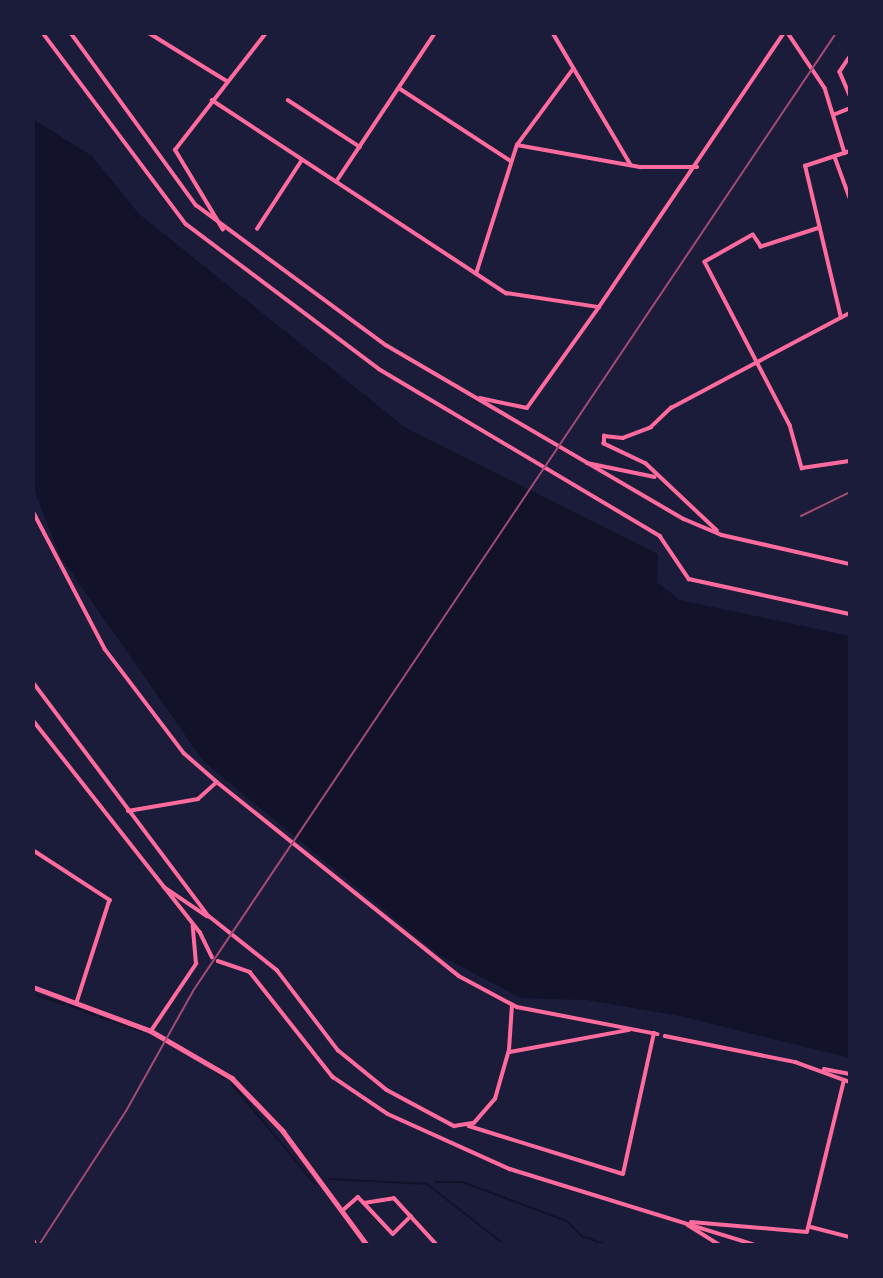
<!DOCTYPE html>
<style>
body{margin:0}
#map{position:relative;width:883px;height:1278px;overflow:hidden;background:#1b1b3a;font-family:"Fira Sans Condensed",sans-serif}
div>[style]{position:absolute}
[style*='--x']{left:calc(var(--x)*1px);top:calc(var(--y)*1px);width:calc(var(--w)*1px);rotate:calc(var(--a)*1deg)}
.water>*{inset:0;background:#12122b}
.stream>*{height:2px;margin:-1px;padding:0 1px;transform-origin:1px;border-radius:1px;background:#12122b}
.minor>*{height:3.5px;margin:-1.75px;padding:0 1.75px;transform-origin:1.75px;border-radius:1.75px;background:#ff6b9d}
.tertiary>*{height:4.5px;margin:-2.25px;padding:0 2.25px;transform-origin:2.25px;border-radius:2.25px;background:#ff6b9d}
.primary>*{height:5px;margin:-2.5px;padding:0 2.5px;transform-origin:2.5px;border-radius:2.5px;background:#ff6b9d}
.rail>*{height:2px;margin:-1px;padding:0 1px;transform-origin:1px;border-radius:1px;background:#a44b75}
span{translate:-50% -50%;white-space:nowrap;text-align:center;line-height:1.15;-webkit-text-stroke:6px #1b1b3a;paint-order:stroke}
.frame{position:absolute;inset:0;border:35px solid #1b1b3a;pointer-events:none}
</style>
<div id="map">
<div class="water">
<i style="clip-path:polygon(33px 119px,92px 156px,139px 214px,406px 428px,658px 554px,657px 582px,680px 600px,850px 636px,850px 1058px,680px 1016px,587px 1000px,521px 998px,439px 955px,204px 762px,60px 556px,33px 487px)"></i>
</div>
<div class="stream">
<i style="--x:33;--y:994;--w:33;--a:18"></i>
<i style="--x:69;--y:1005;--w:28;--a:21"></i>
<i style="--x:100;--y:1017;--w:10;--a:17"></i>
<i style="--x:115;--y:1022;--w:28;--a:19"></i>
<i style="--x:209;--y:1067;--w:19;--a:36"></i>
<i style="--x:232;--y:1084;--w:130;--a:50.3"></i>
<i style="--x:329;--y:1179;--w:98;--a:2.9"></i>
<i style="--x:427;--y:1184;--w:99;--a:38"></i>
<i style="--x:436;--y:1182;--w:26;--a:0"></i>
<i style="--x:462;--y:1182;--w:112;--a:20.4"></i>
<i style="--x:567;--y:1221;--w:21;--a:45"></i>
<i style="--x:582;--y:1236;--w:27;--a:20"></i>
</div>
<div class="minor">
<i style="--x:43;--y:33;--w:239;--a:53.2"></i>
<i style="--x:186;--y:224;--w:241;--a:36.9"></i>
<i style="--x:379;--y:369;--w:327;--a:30.7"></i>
<i style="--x:660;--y:536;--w:52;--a:56"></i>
<i style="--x:689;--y:579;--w:165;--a:12.3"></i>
<i style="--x:71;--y:33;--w:213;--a:54"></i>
<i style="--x:196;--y:205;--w:236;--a:36.4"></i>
<i style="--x:386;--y:345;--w:345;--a:30.3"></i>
<i style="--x:684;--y:519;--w:41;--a:22.8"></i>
<i style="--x:722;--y:535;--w:131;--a:12.8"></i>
<i style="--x:149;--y:33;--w:92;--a:31.6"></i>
<i style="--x:553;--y:33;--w:153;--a:59.4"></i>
<i style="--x:788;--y:33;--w:66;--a:56.1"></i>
<i style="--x:825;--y:88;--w:68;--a:72.9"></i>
<i style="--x:850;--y:57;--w:18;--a:124"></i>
<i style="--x:840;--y:72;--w:25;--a:67"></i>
<i style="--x:399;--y:88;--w:134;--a:33.1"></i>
<i style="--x:212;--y:100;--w:352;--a:33.3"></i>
<i style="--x:506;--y:293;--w:94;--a:8.6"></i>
<i style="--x:599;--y:307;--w:331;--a:-56"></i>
<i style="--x:288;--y:100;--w:86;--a:33.1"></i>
<i style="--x:833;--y:115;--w:18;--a:-22"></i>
<i style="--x:517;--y:145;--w:126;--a:10.1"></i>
<i style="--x:641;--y:167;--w:56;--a:0"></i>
<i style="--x:835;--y:157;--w:44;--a:69.9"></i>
<i style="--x:336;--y:182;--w:179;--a:-56.4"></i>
<i style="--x:820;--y:228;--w:62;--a:162.1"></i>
<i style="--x:761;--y:247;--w:14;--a:-124"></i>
<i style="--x:753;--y:235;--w:55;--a:150.6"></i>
<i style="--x:705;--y:262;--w:184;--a:62.5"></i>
<i style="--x:790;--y:425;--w:45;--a:74.4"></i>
<i style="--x:802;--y:468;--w:49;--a:-8.3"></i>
<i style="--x:257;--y:229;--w:82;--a:-56.9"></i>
<i style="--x:223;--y:230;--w:93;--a:-121"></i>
<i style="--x:175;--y:150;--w:148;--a:-52.1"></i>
<i style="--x:476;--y:274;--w:135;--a:-72.4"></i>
<i style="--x:517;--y:145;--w:94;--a:-53.6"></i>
<i style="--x:841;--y:318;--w:156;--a:-103.3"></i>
<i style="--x:805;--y:166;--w:47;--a:-18.4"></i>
<i style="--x:480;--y:398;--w:48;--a:12"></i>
<i style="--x:527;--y:408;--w:124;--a:-54.5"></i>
<i style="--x:587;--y:463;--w:69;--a:11.6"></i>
<i style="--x:33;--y:511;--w:156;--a:62.4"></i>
<i style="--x:105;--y:649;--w:131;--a:52.8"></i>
<i style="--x:184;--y:753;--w:44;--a:41.3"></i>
<i style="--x:217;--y:782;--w:310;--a:38.7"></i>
<i style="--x:459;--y:976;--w:66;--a:28.1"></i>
<i style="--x:517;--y:1007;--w:143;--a:10.9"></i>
<i style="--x:717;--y:531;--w:98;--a:-136.7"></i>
<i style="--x:646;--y:464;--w:47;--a:-154.5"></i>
<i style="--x:604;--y:444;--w:8;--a:-90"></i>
<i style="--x:604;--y:436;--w:19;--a:6"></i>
<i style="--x:623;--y:438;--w:30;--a:-21"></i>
<i style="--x:651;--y:427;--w:28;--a:-44"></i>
<i style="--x:671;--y:408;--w:203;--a:-28"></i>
<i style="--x:33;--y:682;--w:293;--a:53.1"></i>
<i style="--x:209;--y:916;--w:87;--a:38.5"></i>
<i style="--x:277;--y:970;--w:101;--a:52.7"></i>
<i style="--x:338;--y:1050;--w:63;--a:39.2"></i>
<i style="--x:387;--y:1090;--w:76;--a:28.2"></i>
<i style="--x:454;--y:1126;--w:20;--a:-9"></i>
<i style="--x:474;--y:1123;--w:32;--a:-49"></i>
<i style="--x:495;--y:1099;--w:51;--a:-74.1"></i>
<i style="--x:509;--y:1050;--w:45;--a:-86.2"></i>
<i style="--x:33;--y:720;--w:270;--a:51.8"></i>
<i style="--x:200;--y:932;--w:28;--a:64"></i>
<i style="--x:128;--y:811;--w:71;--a:-9.7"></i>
<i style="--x:198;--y:799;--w:25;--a:-42"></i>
<i style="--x:33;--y:850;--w:92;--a:33"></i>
<i style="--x:110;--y:900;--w:108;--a:107.8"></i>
<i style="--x:164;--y:887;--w:52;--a:34"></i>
<i style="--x:218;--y:961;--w:34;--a:19"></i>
<i style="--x:250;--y:972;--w:134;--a:51.7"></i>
<i style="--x:333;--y:1077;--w:66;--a:33.9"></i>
<i style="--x:388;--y:1114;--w:134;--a:24.3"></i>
<i style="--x:510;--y:1169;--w:257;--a:17.2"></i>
<i style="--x:151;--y:1031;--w:81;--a:-56.1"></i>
<i style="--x:196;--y:964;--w:38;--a:-95"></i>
<i style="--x:665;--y:1036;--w:133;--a:11.3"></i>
<i style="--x:795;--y:1062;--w:59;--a:20"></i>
<i style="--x:510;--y:1052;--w:121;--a:-10.5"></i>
<i style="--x:824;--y:1069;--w:26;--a:11"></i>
<i style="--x:469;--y:1126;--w:161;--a:17.3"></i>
<i style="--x:623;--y:1174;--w:144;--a:-77.6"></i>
<i style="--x:364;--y:1203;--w:42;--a:46.9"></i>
<i style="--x:393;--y:1234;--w:25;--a:-45"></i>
<i style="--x:342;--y:1211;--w:21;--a:-41"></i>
<i style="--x:358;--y:1197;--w:8;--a:45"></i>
<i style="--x:364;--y:1203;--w:30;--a:-9"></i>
<i style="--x:394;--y:1198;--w:64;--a:47.5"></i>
<i style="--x:691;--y:1222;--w:116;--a:4.9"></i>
<i style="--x:807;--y:1232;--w:156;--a:-76.3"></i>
<i style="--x:688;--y:1225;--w:38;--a:32"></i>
<i style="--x:811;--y:1227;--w:40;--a:14.4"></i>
</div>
<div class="tertiary">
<i style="--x:33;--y:987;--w:126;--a:20.4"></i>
<i style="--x:151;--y:1031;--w:94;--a:30.1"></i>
<i style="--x:232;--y:1078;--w:74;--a:46.1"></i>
<i style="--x:283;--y:1131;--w:142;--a:53.6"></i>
</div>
<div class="primary">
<i style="--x:33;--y:1241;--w:4;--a:76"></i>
</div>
<div class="rail">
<i style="--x:801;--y:516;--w:55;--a:-26.1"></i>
<i style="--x:39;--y:1245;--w:160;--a:-57"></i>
<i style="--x:126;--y:1111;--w:137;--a:-60.8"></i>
<i style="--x:193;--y:991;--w:1154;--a:-56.13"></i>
</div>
<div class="frame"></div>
</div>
